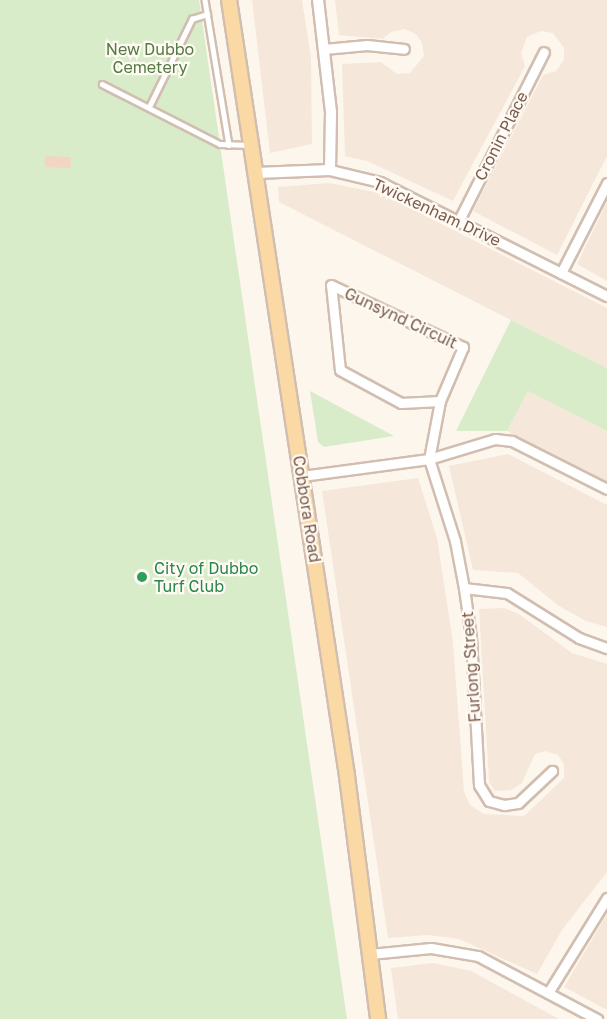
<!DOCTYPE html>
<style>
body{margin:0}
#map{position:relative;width:607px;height:1019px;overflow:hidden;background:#fdf6ec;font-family:"Golos Text",sans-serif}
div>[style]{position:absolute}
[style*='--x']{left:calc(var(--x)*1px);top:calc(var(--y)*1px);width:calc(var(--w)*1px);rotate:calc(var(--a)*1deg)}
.residential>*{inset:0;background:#f5e8da}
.green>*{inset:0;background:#d8ecc9}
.building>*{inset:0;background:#f3d5c3;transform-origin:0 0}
.roads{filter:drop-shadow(2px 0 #d1beb0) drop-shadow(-2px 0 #d1beb0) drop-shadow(0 2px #d1beb0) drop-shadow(0 -2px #d1beb0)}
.service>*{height:4.5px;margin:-2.25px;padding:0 2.25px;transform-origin:2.25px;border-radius:2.25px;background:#fff}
.minor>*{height:9px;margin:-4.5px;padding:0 4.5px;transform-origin:4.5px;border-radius:4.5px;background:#fff}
.tertiary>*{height:10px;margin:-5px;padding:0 5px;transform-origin:5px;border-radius:5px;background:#fff}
.primary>*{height:14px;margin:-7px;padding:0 7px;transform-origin:7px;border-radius:7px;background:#fbd9a5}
.dots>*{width:16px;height:16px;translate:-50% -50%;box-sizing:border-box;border:3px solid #fffaf3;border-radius:50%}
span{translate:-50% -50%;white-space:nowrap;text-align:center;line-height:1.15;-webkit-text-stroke:4.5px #fffaf3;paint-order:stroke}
.park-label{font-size:16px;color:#537a41}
.street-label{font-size:16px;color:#7a5c4d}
.leisure-label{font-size:16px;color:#27864d}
.left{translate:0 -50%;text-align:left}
</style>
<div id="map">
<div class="residential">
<i style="clip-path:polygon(252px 0,302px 0,311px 57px,312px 144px,270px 153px)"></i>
<i style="clip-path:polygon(335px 0,607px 0,607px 156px,557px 255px,473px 211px,543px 75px,556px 71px,564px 60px,564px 48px,553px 33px,541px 31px,527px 37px,521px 53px,525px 66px,453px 201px,367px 161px,345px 156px,342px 64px,381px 62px,397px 74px,410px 73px,424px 56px,422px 43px,416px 34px,404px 29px,391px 32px,383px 39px,339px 35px)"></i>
<i style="clip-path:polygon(329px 183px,374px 192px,402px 204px,607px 308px,607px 369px,279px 202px,278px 187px)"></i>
<i style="clip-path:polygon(607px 202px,607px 281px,577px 264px)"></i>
<i style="clip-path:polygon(528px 391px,607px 431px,607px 483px,507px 431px)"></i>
<i style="clip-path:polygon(508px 454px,607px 505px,607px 627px,586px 621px,559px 606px,518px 573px,473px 570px,449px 466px)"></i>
<i style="clip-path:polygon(418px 478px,437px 538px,453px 642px,464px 792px,470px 805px,484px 814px,524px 816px,564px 778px,564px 764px,558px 755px,545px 751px,535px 754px,522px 783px,511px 790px,495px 791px,489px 782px,479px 609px,504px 608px,519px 614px,572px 653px,607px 664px,607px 872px,562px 930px,537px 974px,459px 939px,428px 935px,388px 938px,322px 491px)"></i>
<i style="clip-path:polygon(607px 914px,607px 1010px,564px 987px)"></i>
<i style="clip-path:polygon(433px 963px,471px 971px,559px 1019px,398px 1019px,391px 968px)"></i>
</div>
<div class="green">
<i style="clip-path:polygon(0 0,199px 0,347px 1019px,0 1019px)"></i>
<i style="clip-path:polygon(511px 320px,607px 368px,607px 431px,528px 391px,507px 431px,456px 431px)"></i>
<i style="clip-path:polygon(310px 391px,394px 436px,324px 447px,318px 442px)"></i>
</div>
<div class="building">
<i style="left:45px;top:156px;width:26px;height:11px;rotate:2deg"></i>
</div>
<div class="roads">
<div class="service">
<i style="--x:205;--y:0;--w:147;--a:80.6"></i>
<i style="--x:102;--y:84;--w:132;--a:27"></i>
<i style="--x:220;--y:144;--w:30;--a:2"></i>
<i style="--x:149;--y:107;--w:98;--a:-64"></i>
<i style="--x:192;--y:19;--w:16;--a:-18"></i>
</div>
<div class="minor">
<i style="--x:324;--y:49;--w:43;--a:-5.3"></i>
<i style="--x:367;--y:45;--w:37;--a:6"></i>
<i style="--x:330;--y:170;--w:51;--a:13.5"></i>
<i style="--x:380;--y:182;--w:254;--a:26.7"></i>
<i style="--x:459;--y:220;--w:188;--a:-63.2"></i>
<i style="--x:561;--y:273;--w:101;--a:-62.9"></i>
<i style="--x:440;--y:401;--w:39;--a:177"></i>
<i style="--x:401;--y:403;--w:69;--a:-151.6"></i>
<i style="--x:340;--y:370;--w:85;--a:-96"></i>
<i style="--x:331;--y:285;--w:146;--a:25.2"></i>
<i style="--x:463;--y:347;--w:59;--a:113.1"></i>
<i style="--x:440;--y:401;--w:59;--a:100.7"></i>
<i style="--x:429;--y:459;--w:86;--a:72.4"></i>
<i style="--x:455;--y:541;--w:48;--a:79.2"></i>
<i style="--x:464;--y:588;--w:49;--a:81.9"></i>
<i style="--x:471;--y:637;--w:148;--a:86.9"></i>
<i style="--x:479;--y:785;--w:19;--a:58"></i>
<i style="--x:489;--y:801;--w:16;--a:15"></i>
<i style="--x:504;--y:805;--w:14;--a:-8"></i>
<i style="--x:518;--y:803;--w:47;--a:-43.3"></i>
<i style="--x:302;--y:476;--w:128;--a:-7.6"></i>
<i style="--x:429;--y:459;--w:69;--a:-16.9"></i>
<i style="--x:495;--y:439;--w:17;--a:7"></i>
<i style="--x:512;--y:441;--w:106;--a:26.8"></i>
<i style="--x:464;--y:588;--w:43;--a:6.6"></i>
<i style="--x:507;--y:593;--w:85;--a:32"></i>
<i style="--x:579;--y:638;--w:30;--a:20"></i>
<i style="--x:370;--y:954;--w:61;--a:-5.6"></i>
<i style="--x:431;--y:948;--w:48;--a:9.7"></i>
<i style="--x:478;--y:956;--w:135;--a:27.9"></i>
<i style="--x:548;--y:993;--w:112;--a:-58.2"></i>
</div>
<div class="tertiary">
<i style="--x:256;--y:173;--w:74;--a:-2.3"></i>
<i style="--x:330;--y:170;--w:58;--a:-89"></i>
<i style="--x:331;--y:112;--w:113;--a:-96.6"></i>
</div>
<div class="primary">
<i style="--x:229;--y:0;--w:785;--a:81.35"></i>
<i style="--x:347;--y:776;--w:245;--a:82.7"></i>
</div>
</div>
<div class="dots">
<i style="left:142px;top:577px;background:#2e9e5b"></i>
</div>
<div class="park-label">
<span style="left:150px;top:58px">New Dubbo<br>Cemetery</span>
</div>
<div class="street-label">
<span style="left:501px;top:136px;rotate:-63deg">Cronin Place</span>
<span style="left:437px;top:212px;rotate:25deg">Twickenham Drive</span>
<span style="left:401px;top:318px;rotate:25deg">Gunsynd Circuit</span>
<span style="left:307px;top:509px;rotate:81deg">Cobbora Road</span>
<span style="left:471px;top:667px;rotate:-94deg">Furlong Street</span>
</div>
<div class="leisure-label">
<span class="left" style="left:154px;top:577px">City of Dubbo<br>Turf Club</span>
</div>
</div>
